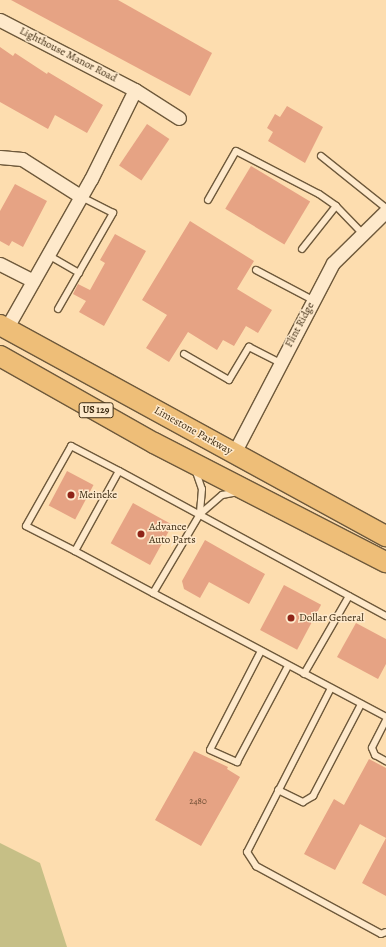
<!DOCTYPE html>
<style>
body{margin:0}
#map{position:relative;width:386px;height:947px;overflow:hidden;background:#fdddaf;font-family:Alegreya,serif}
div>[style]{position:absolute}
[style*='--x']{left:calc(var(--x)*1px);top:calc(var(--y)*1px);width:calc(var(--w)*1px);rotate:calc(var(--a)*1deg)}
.green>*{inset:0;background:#c6bf86}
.building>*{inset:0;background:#e6a384;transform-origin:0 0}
.roads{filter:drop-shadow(1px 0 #6e593b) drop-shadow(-1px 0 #6e593b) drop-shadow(0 1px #6e593b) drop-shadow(0 -1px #6e593b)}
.lane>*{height:6px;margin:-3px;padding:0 3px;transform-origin:3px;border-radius:3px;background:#fee9cb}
.street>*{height:13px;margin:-6.5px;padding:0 6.5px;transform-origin:6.5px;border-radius:6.5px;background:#fee9cb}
.primary>*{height:20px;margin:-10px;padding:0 10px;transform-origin:10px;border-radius:10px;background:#eebe78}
.dots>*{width:11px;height:11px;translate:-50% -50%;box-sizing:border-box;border:2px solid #fee9cb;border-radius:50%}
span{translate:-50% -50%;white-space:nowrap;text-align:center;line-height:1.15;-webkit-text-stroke:3px #fee9cb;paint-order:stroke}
.number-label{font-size:9px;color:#694a30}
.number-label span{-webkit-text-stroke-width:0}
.shield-label span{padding:1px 3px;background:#fee9cb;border:1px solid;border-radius:3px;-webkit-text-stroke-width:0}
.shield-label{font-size:10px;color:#3f2d14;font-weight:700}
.street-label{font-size:11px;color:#3f2d14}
.poi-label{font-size:11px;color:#3f2d14}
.left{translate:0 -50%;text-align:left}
</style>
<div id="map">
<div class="green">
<i style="clip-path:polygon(0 843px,40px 863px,67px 947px,0 947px)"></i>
</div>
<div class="building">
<i style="clip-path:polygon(11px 0,118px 0,212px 53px,190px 96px)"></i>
<i style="clip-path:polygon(0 47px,13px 56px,15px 53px,47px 74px,48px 72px,103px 105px,87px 133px,55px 115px,48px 129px,0 102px)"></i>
<i style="clip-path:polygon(287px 106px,323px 127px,305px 163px,268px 141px,273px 132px,267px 128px,275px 114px,280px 117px)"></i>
<i style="left:147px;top:124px;width:27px;height:50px;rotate:34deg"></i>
<i style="left:251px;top:166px;width:69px;height:50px;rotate:31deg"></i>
<i style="clip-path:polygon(15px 184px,47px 201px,23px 247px,12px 241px,9px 246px,0 241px,0 211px)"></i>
<i style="clip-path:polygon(190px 221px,254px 261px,237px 289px,272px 310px,258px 333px,246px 326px,234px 346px,223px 340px,217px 350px,188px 332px,169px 362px,146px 348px,167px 315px,142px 300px)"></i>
<i style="clip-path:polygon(115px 234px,146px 251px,104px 326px,79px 312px,86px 301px,73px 294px,78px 284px,90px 290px,105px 263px,100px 260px)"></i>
<i style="left:67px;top:471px;width:30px;height:39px;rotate:28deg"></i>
<i style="left:133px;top:503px;width:45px;height:46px;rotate:29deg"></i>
<i style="clip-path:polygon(205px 540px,265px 574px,249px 604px,209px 582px,200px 598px,184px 589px,182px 581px)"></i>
<i style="left:284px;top:585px;width:42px;height:51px;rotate:28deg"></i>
<i style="clip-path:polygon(356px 623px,386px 639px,386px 664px,378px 679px,337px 657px)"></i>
<i style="clip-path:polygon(194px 751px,228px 767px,227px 769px,240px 777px,201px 846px,155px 820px)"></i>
<i style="clip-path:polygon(369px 759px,386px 768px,386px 896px,362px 883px,386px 838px,360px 824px,335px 870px,304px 854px,334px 799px,344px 805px)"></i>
</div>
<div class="roads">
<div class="lane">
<i style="--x:321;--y:156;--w:83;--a:38.7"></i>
<i style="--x:208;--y:200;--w:56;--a:-60.3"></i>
<i style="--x:236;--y:151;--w:93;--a:27.4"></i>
<i style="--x:319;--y:194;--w:21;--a:35"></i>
<i style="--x:336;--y:206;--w:37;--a:46"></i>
<i style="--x:302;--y:249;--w:55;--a:-51.7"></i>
<i style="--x:48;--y:255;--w:36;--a:30"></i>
<i style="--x:256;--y:270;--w:64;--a:27.8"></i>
<i style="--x:58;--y:309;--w:111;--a:-60.2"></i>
<i style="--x:113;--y:213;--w:37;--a:-153"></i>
<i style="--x:184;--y:354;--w:52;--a:30"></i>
<i style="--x:229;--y:380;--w:39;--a:-59"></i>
<i style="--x:249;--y:347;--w:35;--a:27"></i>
<i style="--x:195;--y:469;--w:21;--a:71"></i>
<i style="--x:202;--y:489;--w:25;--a:95"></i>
<i style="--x:238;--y:492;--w:16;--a:169"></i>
<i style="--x:222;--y:495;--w:29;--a:139"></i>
<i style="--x:200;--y:514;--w:92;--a:120.7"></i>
<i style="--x:153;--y:593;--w:264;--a:28"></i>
<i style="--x:75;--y:551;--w:55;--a:-153"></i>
<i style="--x:26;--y:526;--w:92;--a:-60.6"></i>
<i style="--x:71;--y:446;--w:54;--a:27.5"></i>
<i style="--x:153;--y:593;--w:89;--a:-151.7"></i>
<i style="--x:75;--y:551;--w:91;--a:-61.2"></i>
<i style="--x:119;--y:471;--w:304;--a:28.5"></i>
<i style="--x:261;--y:651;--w:111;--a:117.3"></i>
<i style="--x:210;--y:750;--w:30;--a:24"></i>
<i style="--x:237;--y:762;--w:109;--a:-62"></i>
<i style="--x:304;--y:674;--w:90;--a:-60"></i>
<i style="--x:331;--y:688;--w:184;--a:117.1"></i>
<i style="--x:247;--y:852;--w:17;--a:57"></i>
<i style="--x:256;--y:866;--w:142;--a:28.5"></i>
<i style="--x:381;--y:934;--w:5;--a:-22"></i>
<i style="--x:386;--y:720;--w:31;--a:117"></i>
<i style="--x:372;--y:748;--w:8;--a:67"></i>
<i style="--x:375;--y:755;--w:13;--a:29"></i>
<i style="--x:278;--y:790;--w:28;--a:26"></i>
<i style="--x:303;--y:802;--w:12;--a:-31"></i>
<i style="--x:313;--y:796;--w:104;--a:-62.4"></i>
</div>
<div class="street">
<i style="--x:0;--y:20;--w:152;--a:27.4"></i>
<i style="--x:135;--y:90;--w:52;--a:32.5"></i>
<i style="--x:0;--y:157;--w:22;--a:5"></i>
<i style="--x:22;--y:159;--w:69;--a:32.5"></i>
<i style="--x:0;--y:264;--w:37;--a:27"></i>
<i style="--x:6;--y:329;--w:172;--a:-60.5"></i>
<i style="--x:91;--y:179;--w:99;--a:-63.7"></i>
<i style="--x:234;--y:453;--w:214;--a:-62.5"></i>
<i style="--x:333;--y:263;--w:74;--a:-44.5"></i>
</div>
<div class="primary">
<i style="--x:0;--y:325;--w:440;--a:28.7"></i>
<i style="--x:0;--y:356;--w:177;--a:29.5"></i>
<i style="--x:154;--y:443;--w:261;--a:27.2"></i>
</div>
</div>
<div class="dots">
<i style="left:71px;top:495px;background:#8f2418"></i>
<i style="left:141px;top:534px;background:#8f2418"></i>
<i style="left:291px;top:618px;background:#8f2418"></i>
</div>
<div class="number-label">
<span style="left:198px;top:801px">2480</span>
</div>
<div class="shield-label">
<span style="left:96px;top:410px">US 129</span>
</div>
<div class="street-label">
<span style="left:68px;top:55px;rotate:27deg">Lighthouse Manor Road</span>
<span style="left:300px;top:325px;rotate:-62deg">Flint Ridge</span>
<span style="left:193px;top:431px;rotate:29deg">Limestone Parkway</span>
</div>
<div class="poi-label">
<span class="left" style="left:79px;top:495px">Meineke</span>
<span class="left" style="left:149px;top:534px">Advance<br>Auto Parts</span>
<span class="left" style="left:299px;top:618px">Dollar General</span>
</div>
</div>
